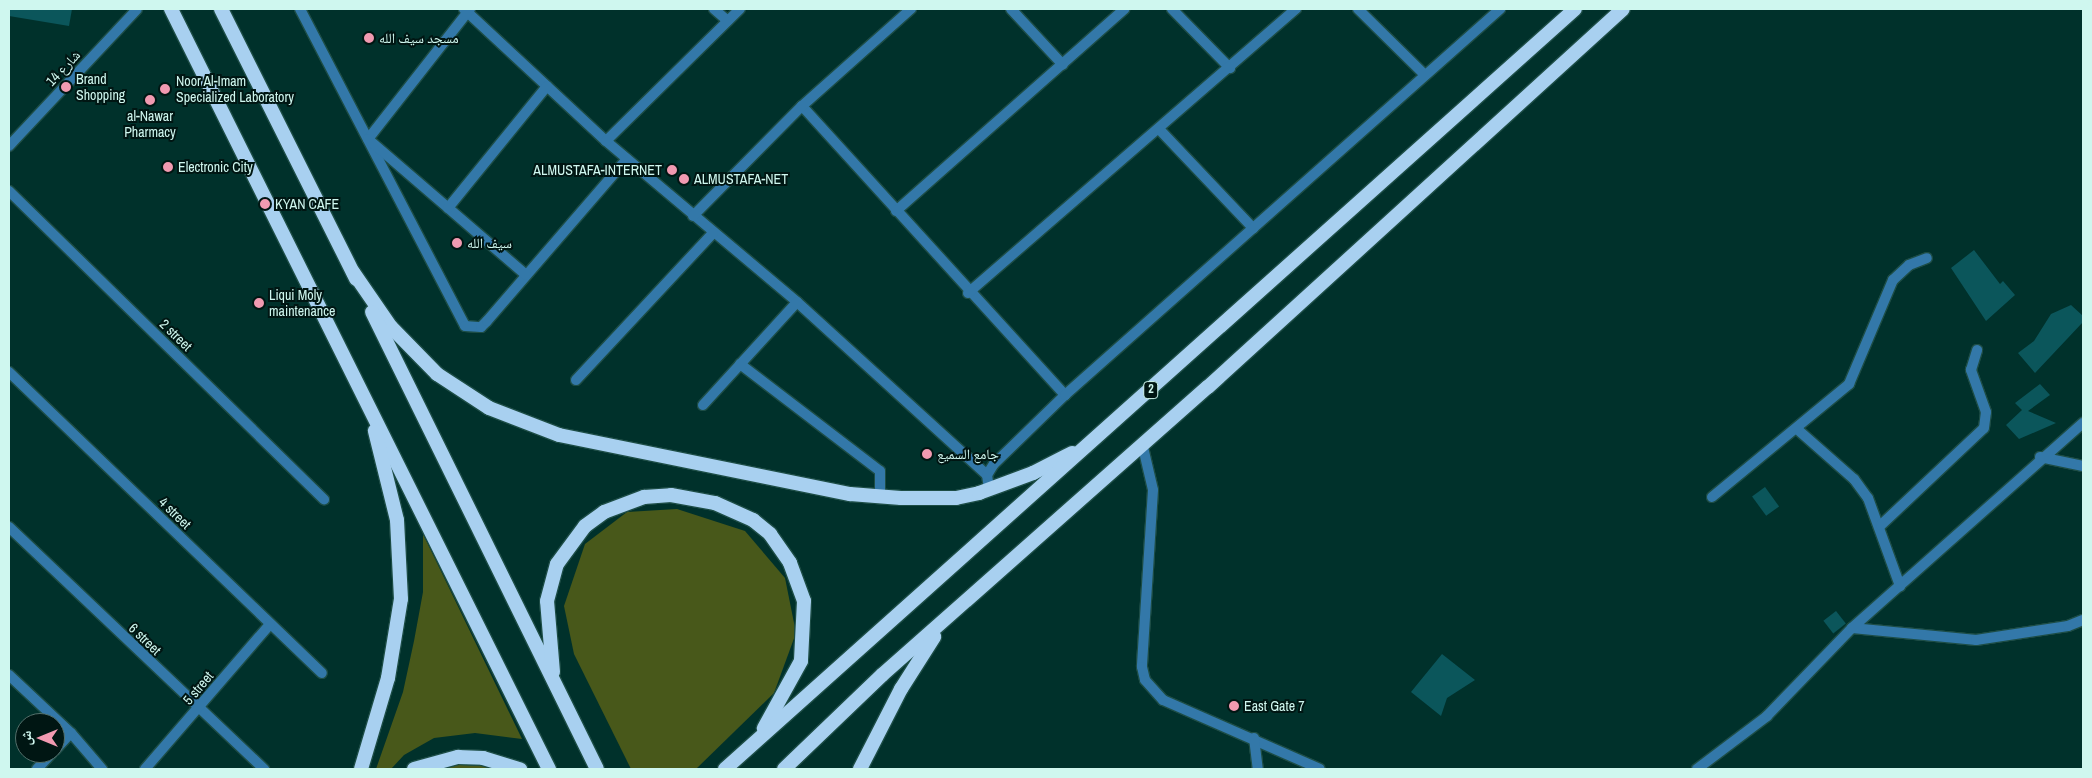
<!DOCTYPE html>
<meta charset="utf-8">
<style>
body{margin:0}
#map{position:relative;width:2092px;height:778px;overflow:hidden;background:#00312b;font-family:"Archivo Narrow","Noto Naskh Arabic",sans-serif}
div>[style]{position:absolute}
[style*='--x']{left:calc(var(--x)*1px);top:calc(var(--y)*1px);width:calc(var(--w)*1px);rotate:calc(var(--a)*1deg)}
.green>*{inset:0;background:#48581a}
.building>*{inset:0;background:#0b565b;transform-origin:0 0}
.roads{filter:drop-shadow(1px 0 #1d4d46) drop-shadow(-1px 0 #1d4d46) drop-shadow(0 1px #1d4d46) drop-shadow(0 -1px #1d4d46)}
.minor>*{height:10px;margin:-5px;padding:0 5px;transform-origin:5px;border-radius:5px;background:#3378a9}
.tertiary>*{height:10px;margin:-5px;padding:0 5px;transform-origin:5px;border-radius:5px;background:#3378a9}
.trunk>*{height:14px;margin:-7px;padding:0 7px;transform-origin:7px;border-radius:7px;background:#a8d0f0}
.dots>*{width:14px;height:14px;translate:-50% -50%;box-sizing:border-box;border:2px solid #001613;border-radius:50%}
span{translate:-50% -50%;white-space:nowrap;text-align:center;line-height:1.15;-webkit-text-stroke:4px #001613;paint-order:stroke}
.shield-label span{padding:1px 4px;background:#001613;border:1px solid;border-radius:4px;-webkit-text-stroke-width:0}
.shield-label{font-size:12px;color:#cff7ef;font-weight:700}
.poi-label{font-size:14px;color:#cff7ef}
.left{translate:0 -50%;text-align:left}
.right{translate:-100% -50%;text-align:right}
.street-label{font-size:14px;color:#cff7ef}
.frame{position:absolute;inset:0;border:10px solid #cff7ef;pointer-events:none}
.north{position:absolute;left:15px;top:713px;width:50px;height:50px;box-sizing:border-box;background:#001613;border:1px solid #53706b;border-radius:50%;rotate:270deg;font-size:14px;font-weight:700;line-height:20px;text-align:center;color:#cff7ef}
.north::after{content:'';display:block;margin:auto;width:18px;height:22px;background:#f19ab1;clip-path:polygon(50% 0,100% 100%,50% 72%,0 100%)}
</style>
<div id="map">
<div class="green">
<i style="clip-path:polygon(677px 509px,745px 531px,785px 578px,796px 633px,774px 693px,696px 769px,631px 769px,574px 654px,564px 606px,585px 544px,627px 512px)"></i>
<i style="clip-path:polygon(423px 534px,522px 739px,475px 733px,434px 738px,404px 755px,391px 769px,376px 769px,403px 692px,414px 641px,423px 592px)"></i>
<i style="clip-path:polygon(464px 759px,511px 769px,429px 769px)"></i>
</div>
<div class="building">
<i style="clip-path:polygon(9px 9px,72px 9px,69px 26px,9px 16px)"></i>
<i style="clip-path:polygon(1974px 250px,2000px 284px,2003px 281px,2015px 295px,1986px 321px,1951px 268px)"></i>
<i style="clip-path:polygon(2071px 305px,2083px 316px,2083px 322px,2035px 373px,2018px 353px,2034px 341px,2051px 314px)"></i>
<i style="clip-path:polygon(2040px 384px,2050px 395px,2028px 411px,2056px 423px,2019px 439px,2006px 425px,2022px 410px,2015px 403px)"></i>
<i style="left:1765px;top:487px;width:24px;height:16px;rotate:54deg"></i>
<i style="left:1836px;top:611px;width:16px;height:16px;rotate:52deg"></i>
<i style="clip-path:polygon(1442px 654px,1475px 680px,1447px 698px,1441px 716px,1411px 692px)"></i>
</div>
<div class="roads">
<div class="minor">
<i style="--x:300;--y:9;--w:357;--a:62.5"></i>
<i style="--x:465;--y:326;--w:16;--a:4"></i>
<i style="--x:481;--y:327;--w:8;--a:-45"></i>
<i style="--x:487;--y:321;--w:214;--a:-49.2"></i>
<i style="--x:464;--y:9;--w:194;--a:42.9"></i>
<i style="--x:606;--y:141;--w:250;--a:40.1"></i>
<i style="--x:797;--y:302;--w:257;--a:42.3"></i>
<i style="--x:470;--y:9;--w:165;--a:128.1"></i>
<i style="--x:368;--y:139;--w:208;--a:40.7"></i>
<i style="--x:714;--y:9;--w:18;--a:41"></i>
<i style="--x:1011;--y:9;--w:76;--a:47.1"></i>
<i style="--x:1172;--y:9;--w:83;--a:45.5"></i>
<i style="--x:802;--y:106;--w:391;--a:47.7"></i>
<i style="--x:1159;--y:129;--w:137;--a:46.5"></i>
<i style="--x:606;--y:141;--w:188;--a:-44.6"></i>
<i style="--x:9;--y:191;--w:441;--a:44.4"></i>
<i style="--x:448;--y:208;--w:157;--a:-50.9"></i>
<i style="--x:896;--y:211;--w:305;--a:-41.5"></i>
<i style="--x:693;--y:216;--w:155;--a:-45.3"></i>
<i style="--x:802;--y:106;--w:146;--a:-41.7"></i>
<i style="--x:968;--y:293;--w:434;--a:-40.9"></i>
<i style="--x:740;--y:364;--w:176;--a:37.4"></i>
<i style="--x:880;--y:471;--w:26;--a:90"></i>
<i style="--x:9;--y:372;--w:434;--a:43.9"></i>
<i style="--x:576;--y:380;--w:201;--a:-47"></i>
<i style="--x:703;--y:405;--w:139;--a:-47.6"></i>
<i style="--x:1797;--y:429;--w:76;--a:41.3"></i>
<i style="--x:1854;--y:479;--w:24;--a:54"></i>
<i style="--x:1868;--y:498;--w:94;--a:70"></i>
<i style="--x:1142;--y:443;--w:48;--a:76.8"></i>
<i style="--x:1153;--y:490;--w:177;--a:93.6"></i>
<i style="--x:1142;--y:667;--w:13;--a:77"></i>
<i style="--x:1145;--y:680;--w:27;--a:48"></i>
<i style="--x:1163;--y:700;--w:171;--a:23.7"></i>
<i style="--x:2040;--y:457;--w:44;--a:11.8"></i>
<i style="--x:1712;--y:497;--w:178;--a:-39.5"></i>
<i style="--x:1849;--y:384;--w:113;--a:-67.1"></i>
<i style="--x:1893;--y:280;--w:22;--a:-43"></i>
<i style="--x:1909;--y:265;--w:19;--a:-21"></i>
<i style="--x:1881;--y:525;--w:141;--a:-43.3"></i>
<i style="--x:1984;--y:428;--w:16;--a:-83"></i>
<i style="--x:1986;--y:412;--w:45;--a:-109.7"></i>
<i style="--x:1971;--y:370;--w:21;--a:-73"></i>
<i style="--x:9;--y:527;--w:352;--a:43.5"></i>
<i style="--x:1852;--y:628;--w:125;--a:5.5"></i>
<i style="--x:1976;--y:640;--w:93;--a:-8.7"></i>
<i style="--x:2068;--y:626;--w:16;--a:-22"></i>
<i style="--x:9;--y:675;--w:85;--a:43.1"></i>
<i style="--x:71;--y:733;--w:48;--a:49.3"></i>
<i style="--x:1254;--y:738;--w:31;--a:83"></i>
<i style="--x:55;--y:750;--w:23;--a:-47"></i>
<i style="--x:37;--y:769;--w:22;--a:-47"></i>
<i style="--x:145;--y:769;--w:191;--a:-49.2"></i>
<i style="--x:1697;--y:769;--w:88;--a:-37.1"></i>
<i style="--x:1767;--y:716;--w:122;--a:-46"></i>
<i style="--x:1852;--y:628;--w:309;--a:-41.6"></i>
</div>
<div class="tertiary">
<i style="--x:1358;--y:9;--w:94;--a:44.6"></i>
<i style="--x:9;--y:146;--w:187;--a:-46.9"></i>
<i style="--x:989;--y:489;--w:14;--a:-98"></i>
<i style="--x:987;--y:475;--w:13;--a:-58"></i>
<i style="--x:994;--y:464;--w:99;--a:-44.2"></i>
<i style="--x:1065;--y:395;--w:582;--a:-41.58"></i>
</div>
<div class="trunk">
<i style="--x:171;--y:9;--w:849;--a:63.56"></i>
<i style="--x:221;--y:9;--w:302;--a:63.4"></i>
<i style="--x:353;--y:272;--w:67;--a:55.4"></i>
<i style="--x:391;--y:327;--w:66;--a:45.6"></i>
<i style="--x:437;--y:374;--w:62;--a:33.2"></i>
<i style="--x:489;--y:408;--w:75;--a:21.1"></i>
<i style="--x:559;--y:435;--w:297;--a:11.5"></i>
<i style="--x:850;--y:494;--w:51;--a:4.5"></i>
<i style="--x:901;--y:498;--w:55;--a:0"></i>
<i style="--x:956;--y:498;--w:24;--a:-12"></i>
<i style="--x:979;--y:493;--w:58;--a:-20.3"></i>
<i style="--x:1033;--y:473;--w:44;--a:-27.1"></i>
<i style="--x:372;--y:312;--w:509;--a:63.79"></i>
<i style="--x:553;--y:672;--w:71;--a:-94.8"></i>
<i style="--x:547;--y:601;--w:38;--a:-75"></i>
<i style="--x:557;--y:564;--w:47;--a:-53.6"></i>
<i style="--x:585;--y:526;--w:24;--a:-36"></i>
<i style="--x:604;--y:512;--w:43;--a:-20.6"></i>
<i style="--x:644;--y:497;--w:27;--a:-4"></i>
<i style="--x:671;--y:495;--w:45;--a:10.3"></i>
<i style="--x:715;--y:503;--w:42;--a:24.1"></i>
<i style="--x:753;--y:520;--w:22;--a:39"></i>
<i style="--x:770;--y:534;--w:35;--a:55"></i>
<i style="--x:790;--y:563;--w:40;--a:69.8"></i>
<i style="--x:804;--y:601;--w:60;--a:92.9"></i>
<i style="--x:801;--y:661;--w:77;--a:118.9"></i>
<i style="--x:361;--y:769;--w:95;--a:-73.5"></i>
<i style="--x:388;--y:678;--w:80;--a:-80.7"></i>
<i style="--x:401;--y:599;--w:79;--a:-92.9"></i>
<i style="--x:397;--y:520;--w:92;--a:-103.9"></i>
<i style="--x:414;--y:769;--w:46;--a:-15.3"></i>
<i style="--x:458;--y:757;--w:25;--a:2"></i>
<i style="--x:483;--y:758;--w:39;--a:17"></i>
<i style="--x:725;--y:769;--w:1140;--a:-41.8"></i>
<i style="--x:784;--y:769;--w:136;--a:-43.8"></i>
<i style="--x:882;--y:675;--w:435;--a:-41.5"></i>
<i style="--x:1208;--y:387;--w:561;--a:-42.33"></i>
<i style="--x:860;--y:769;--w:90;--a:-62.9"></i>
<i style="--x:901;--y:689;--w:62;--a:-57.6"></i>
</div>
</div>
<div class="dots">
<i style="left:369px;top:38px;background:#f19ab1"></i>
<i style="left:66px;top:87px;background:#f19ab1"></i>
<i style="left:165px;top:89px;background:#f19ab1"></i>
<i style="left:150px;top:100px;background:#f19ab1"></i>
<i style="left:168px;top:167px;background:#f19ab1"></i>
<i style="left:672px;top:170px;background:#f19ab1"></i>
<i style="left:684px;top:179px;background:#f19ab1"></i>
<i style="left:265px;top:204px;background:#f19ab1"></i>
<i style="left:457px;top:243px;background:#f19ab1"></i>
<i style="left:259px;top:303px;background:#f19ab1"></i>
<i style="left:927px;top:454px;background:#f19ab1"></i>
<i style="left:1234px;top:706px;background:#f19ab1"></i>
</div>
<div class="shield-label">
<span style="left:1151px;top:390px">2</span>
</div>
<div class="poi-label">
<span class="left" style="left:379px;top:38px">مسجد سيف الله</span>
<span class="left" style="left:76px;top:87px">Brand<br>Shopping</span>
<span class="left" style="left:176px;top:89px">Noor Al-Imam<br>Specialized Laboratory</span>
<span style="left:150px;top:124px">al-Nawar<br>Pharmacy</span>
<span class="left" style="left:178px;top:167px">Electronic City</span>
<span class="right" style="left:662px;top:170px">ALMUSTAFA-INTERNET</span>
<span class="left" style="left:694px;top:179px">ALMUSTAFA-NET</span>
<span class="left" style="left:275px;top:204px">KYAN CAFE</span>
<span class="left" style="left:467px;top:243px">سيف الله</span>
<span class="left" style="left:269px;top:303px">Liqui Moly<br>maintenance</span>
<span class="left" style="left:937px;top:454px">جامع السميع</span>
<span class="left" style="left:1244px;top:706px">East Gate 7</span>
</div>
<div class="street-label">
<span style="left:63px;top:68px;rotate:-47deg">شارع 14</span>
<span style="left:176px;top:335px;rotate:44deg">2 street</span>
<span style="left:175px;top:513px;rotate:44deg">4 street</span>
<span style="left:145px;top:639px;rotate:44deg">6 street</span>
<span style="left:198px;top:688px;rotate:-50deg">5 street</span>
</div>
<div class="frame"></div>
<div class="north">ش</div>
</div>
